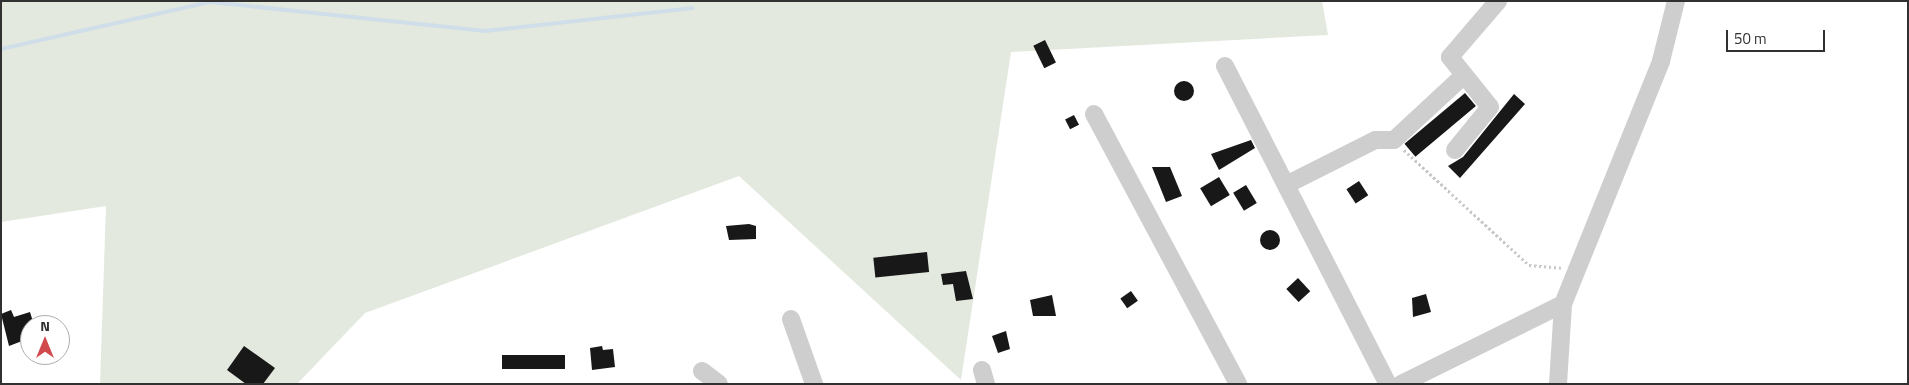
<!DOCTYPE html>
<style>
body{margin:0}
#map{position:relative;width:1909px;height:385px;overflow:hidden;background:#fff;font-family:"Titillium Web",sans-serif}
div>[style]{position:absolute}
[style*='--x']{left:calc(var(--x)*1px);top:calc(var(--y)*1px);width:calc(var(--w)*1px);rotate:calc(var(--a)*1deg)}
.green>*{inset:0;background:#e3e9de}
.stream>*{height:4px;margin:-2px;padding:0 2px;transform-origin:2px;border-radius:2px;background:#d0dee9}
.building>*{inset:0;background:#181818;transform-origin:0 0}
.round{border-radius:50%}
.path>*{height:2.5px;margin-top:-1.25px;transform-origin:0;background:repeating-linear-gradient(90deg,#c8c8c8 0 2.5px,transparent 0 5px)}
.minor>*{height:18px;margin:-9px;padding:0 9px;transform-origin:9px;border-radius:9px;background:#cecece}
span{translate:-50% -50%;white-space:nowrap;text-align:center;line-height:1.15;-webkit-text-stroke:5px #fff;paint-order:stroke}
.frame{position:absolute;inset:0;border:2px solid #313131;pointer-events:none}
.north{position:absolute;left:20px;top:315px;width:50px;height:50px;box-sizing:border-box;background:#fff;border:1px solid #adadad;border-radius:50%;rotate:0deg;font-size:14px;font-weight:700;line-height:20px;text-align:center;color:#313131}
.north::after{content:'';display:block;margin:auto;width:18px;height:22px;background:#d14a4d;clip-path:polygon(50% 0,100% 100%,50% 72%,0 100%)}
.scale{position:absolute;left:1726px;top:30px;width:99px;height:22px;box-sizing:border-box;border:2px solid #313131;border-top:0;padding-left:6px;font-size:15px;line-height:18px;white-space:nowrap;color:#313131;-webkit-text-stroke:4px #fff;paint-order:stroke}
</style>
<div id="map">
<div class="green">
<i style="clip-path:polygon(1px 1px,1322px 1px,1328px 35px,1011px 52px,961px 380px,739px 176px,365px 313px,297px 384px,100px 384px,106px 206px,1px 222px)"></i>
</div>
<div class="stream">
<i style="--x:1;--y:49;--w:214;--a:-12.7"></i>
<i style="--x:210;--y:2;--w:277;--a:6"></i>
<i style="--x:485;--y:31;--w:209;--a:-6.3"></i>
</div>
<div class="building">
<i style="left:1045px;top:40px;width:25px;height:13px;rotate:64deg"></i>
<i class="round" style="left:1174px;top:81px;width:20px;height:20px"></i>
<i style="left:1465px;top:93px;width:17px;height:79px;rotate:50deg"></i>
<i style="clip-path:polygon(1514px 94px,1525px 104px,1460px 178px,1448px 166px,1463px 157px)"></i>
<i style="left:1074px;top:115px;width:11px;height:10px;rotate:63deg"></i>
<i style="clip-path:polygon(1251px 140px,1255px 148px,1219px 170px,1211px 154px)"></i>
<i style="clip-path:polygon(1152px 167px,1170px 167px,1182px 196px,1166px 202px)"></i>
<i style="left:1219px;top:177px;width:21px;height:22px;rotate:59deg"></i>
<i style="left:1359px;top:181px;width:17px;height:15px;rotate:57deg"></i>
<i style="left:1246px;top:185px;width:21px;height:15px;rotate:59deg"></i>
<i style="clip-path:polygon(749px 224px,756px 226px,756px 239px,729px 240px,726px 226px)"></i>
<i class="round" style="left:1260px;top:230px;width:20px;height:20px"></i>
<i style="left:927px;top:252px;width:20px;height:54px;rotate:84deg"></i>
<i style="clip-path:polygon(966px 271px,973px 299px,956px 301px,953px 284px,943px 285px,941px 274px)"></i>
<i style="left:1298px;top:278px;width:18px;height:16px;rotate:47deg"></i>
<i style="left:1131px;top:291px;width:12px;height:13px;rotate:55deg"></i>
<i style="clip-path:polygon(1426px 294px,1431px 312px,1413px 317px,1412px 298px)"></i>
<i style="clip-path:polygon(1052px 295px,1056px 316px,1033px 316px,1030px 300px)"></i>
<i style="clip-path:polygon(11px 310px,14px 317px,30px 312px,34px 325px,30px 325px,30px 338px,9px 346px,1px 314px)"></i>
<i style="clip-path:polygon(1006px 331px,1010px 349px,998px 353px,992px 336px)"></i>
<i style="clip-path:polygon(244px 346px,275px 368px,263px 384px,246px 384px,227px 370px)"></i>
<i style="clip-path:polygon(602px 346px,603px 350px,613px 349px,615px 367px,592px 370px,590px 348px)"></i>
<i style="left:565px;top:355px;width:14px;height:63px;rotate:90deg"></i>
</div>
<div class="path">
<i style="--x:1404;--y:150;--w:170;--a:42.6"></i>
<i style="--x:1529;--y:265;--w:32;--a:5"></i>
</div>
<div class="minor">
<i style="--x:1225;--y:66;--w:357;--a:62.9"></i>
<i style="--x:1094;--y:114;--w:306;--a:61.9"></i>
<i style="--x:1455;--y:150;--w:55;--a:-50.9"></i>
<i style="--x:1490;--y:107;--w:64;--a:-128.7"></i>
<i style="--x:1450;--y:57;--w:74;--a:-49.4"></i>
<i style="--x:1286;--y:185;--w:100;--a:-26.8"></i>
<i style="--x:1375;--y:140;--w:19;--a:0"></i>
<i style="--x:1394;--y:140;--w:94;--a:-42.8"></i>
<i style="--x:791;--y:319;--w:69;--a:70.5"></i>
<i style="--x:982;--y:370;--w:15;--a:74"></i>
<i style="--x:702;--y:371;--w:21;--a:37"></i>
<i style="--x:1401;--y:384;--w:181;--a:-26.3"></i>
<i style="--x:1558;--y:384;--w:80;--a:-86.4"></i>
<i style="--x:1563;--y:304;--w:262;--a:-68"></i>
<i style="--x:1661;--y:61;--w:62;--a:-76"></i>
</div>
<div class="frame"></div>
<div class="north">N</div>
<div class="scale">50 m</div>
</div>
